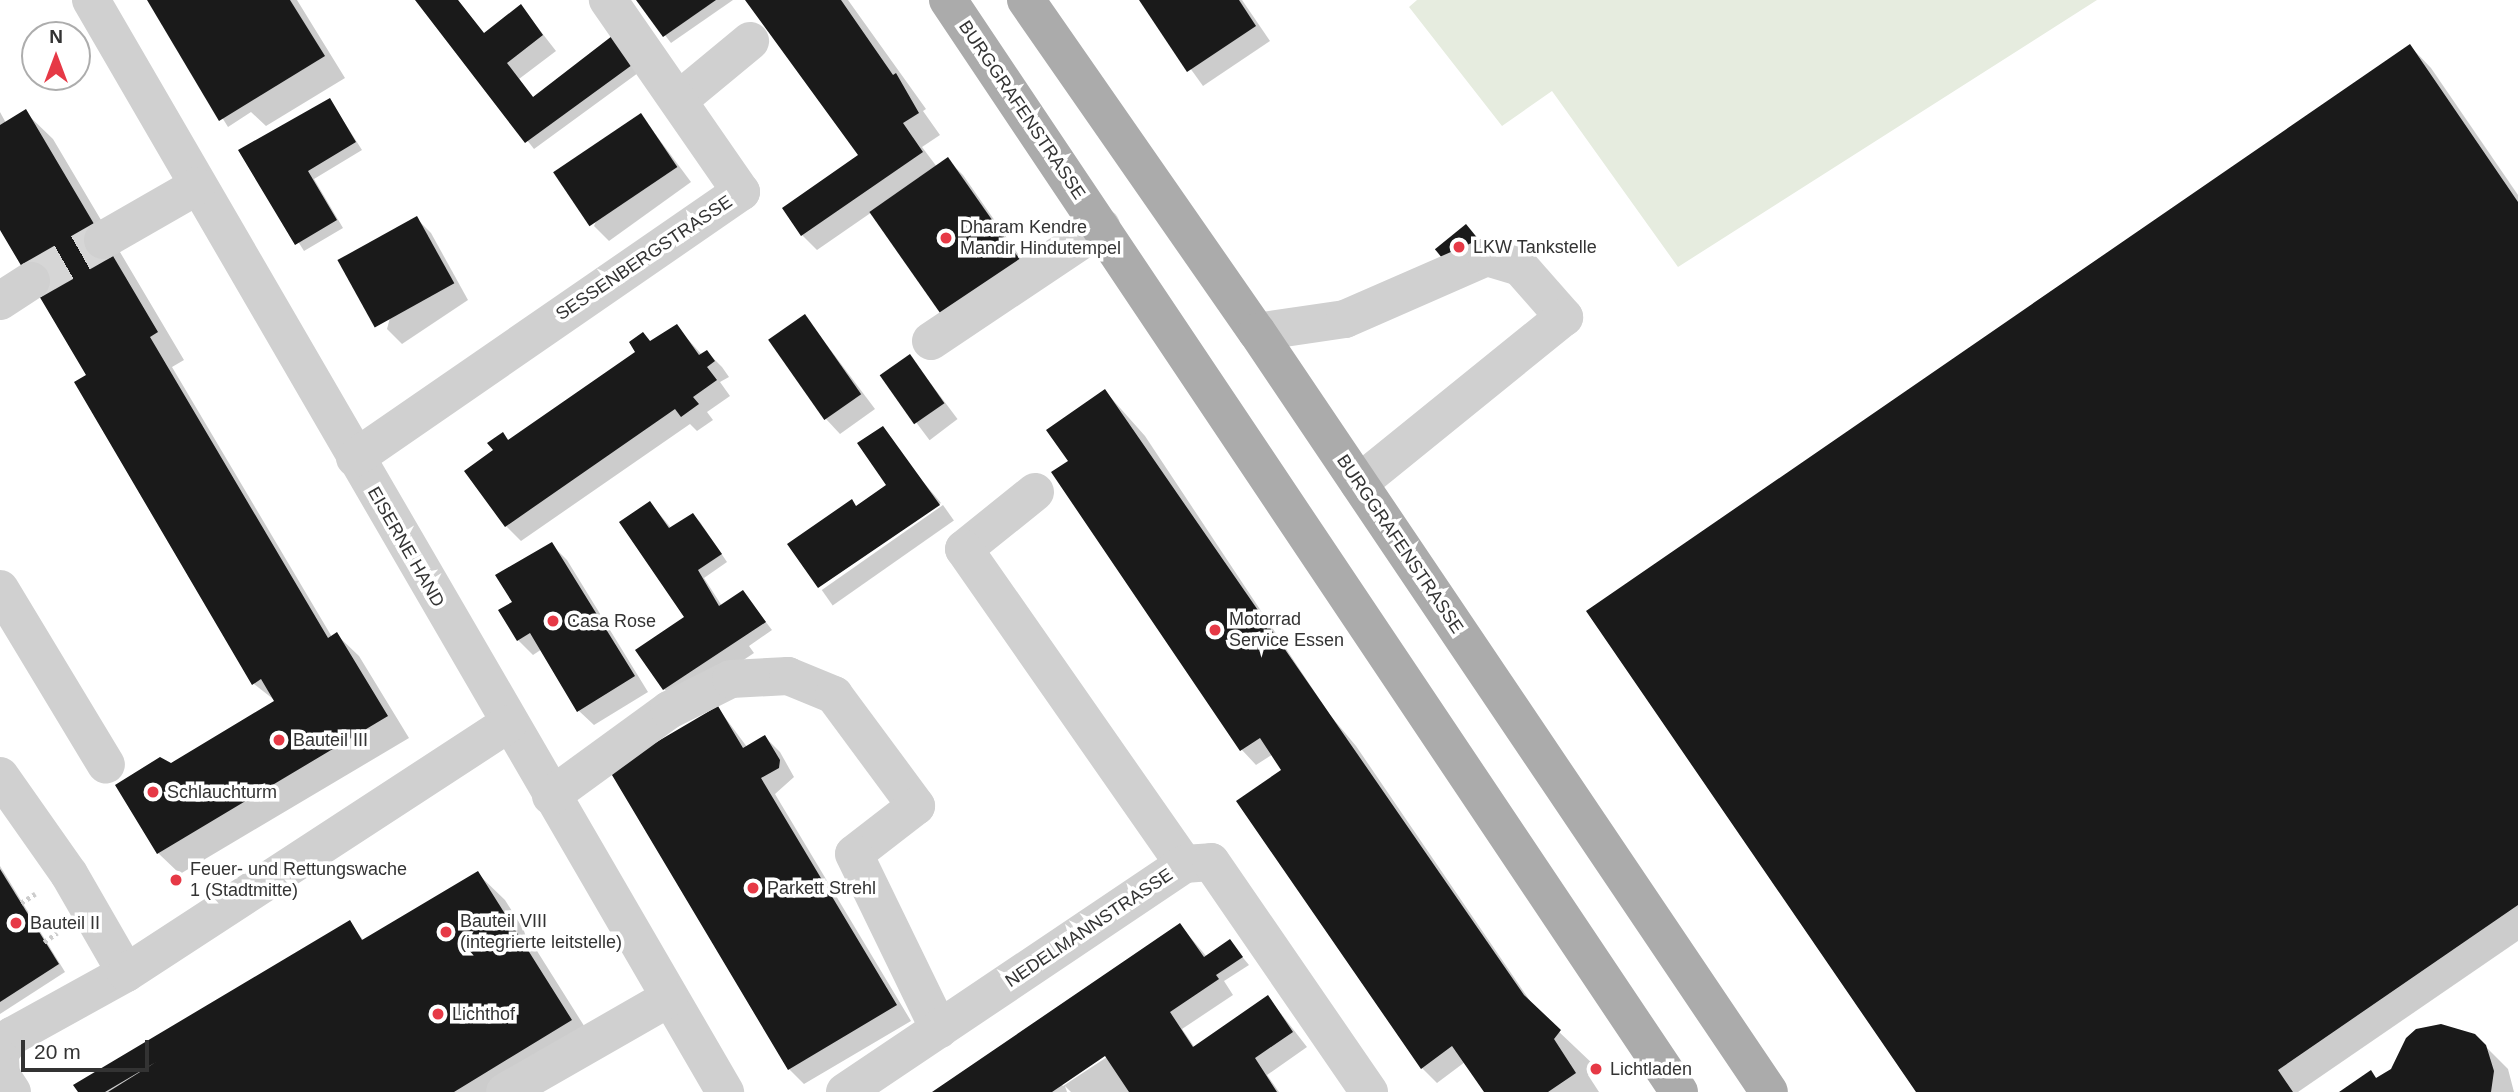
<!DOCTYPE html>
<style>
body{margin:0}
#map{position:relative;width:2518px;height:1092px;overflow:hidden;background:#fff;font-family:Arial,sans-serif}
div>[style]{position:absolute}
[style*='--x']{left:calc(var(--x)*1px);top:calc(var(--y)*1px);width:calc(var(--w)*1px);rotate:calc(var(--a)*1deg)}
.green>*{inset:0;background:#e6ecdf}
.shadow>*{inset:0;background:#0003;transform-origin:0 0}
.building>*{inset:0;background:#1a1a1a;transform-origin:0 0}
.minor-tunnel>*{height:38px;margin-top:-19px;transform-origin:0;background:repeating-linear-gradient(90deg,#d6d6d6 0 38px,transparent 0 57px)}
.path>*{height:4.5px;margin-top:-2.25px;transform-origin:0;background:repeating-linear-gradient(90deg,#cdcdcd 0 3.5px,transparent 0 7px)}
.minor>*{height:38px;margin:-19px;padding:0 19px;transform-origin:19px;border-radius:19px;background:#d0d0d0}
.major>*{height:38px;margin:-19px;padding:0 19px;transform-origin:19px;border-radius:19px;background:#ababab}
.dots>*{width:19px;height:19px;translate:-50% -50%;box-sizing:border-box;border:4px solid #fff;border-radius:50%}
span{translate:-50% -50%;white-space:nowrap;text-align:center;line-height:1.15;-webkit-text-stroke:7px #fff;paint-order:stroke}
.street-label{font-size:18px;color:#333}
.poi-label{font-size:18px;color:#333}
.left{translate:0 -50%;text-align:left}
.north{position:absolute;left:21px;top:21px;width:70px;height:70px;box-sizing:border-box;background:#fff;border:2px solid #adadad;border-radius:50%;rotate:0deg;font-size:19px;font-weight:700;line-height:28px;text-align:center;color:#333}
.north::after{content:'';display:block;margin:auto;width:24px;height:32px;background:#e63946;clip-path:polygon(50% 0,100% 100%,50% 72%,0 100%)}
.scale{position:absolute;left:21px;top:1040px;width:128px;height:32px;box-sizing:border-box;border:4px solid #333;border-top:0;padding-left:9px;font-size:21px;line-height:24px;white-space:nowrap;color:#333;-webkit-text-stroke:5px #fff;paint-order:stroke}
</style>
<div id="map">
<div class="green">
<i style="clip-path:polygon(1417px 0,2097px 0,1678px 267px,1552px 91px,1502px 126px,1409px 7px)"></i>
</div>
<div class="shadow">
<i style="clip-path:polygon(149px 0,297px 0,345px 78px,266px 126px,251px 112px,228px 127px)"></i>
<i style="clip-path:polygon(417px 0,458px 0,484px 34px,521px 6px,556px 51px,519px 79px,534px 98px,612px 38px,638px 73px,534px 149px)"></i>
<i style="clip-path:polygon(638px 0,733px 0,671px 43px)"></i>
<i style="clip-path:polygon(747px 0,848px 0,926px 109px,923px 111px,940px 135px,922px 147px,937px 167px,948px 160px,963px 175px,1036px 280px,872px 212px,817px 250px,802px 235px,860px 156px)"></i>
<i style="clip-path:polygon(1141px 0,1242px 0,1270px 41px,1203px 86px)"></i>
<i style="clip-path:polygon(2410px 46px,2431px 68px,2518px 195px,2518px 941px,2298px 1092px,1918px 1092px)"></i>
<i style="clip-path:polygon(330px 100px,362px 150px,314px 179px,343px 228px,304px 251px,241px 151px)"></i>
<i style="clip-path:polygon(0 112px,6px 123px,25px 112px,53px 139px,184px 360px,172px 367px,332px 637px,337px 635px,359px 656px,409px 738px,180px 874px,158px 853px,171px 765px,277px 702px,254px 684px,89px 375px,0 226px)"></i>
<i style="clip-path:polygon(641px 115px,691px 182px,609px 241px,594px 226px)"></i>
<i style="clip-path:polygon(416px 218px,431px 233px,468px 300px,402px 344px,387px 329px)"></i>
<i style="clip-path:polygon(805px 316px,875px 409px,840px 434px,826px 419px)"></i>
<i style="clip-path:polygon(676px 326px,702px 355px,707px 352px,722px 367px,729px 377px,720px 382px,730px 396px,707px 412px,713px 420px,697px 431px,690px 424px,521px 541px,506px 526px,495px 451px,503px 434px,509px 441px,638px 353px,643px 334px,652px 343px)"></i>
<i style="left:910px;top:356px;width:79px;height:35px;rotate:53deg"></i>
<i style="clip-path:polygon(1105px 391px,1145px 436px,1330px 715px,1356px 746px,1537px 1011px,1595px 1066px,1588px 1075px,1599px 1092px,1486px 1092px,1465px 1062px,1437px 1083px,1422px 1068px,1284px 770px,1273px 754px,1256px 765px,1242px 750px,1053px 473px,1071px 461px)"></i>
<i style="clip-path:polygon(919px 477px,941px 503px,819px 587px,789px 544px)"></i>
<i style="clip-path:polygon(650px 503px,672px 529px,693px 515px,700px 522px,727px 562px,704px 578px,722px 606px,743px 592px,772px 630px,749px 646px,754px 653px,679px 703px,664px 689px,686px 618px)"></i>
<i style="left:943px;top:505px;width:19px;height:148px;rotate:55deg"></i>
<i style="clip-path:polygon(552px 545px,567px 560px,648px 692px,594px 725px,579px 711px,542px 649px,533px 655px,518px 640px,514px 603px)"></i>
<i style="clip-path:polygon(718px 708px,747px 747px,765px 737px,780px 752px,794px 777px,775px 794px,911px 1021px,804px 1084px,789px 1069px)"></i>
<i style="clip-path:polygon(0 866px,65px 972px,0 1014px)"></i>
<i style="clip-path:polygon(477px 873px,505px 900px,598px 1048px,525px 1092px,80px 1092px,350px 923px,364px 941px)"></i>
<i style="clip-path:polygon(evenodd,1180px 925px,1207px 957px,1230px 942px,1249px 965px,1224px 981px,1233px 995px,1182px 1029px,1195px 1048px,1268px 997px,1307px 1047px,1267px 1075px,1279px 1092px,1071px 1092px,1065px 1086px,1067px 1092px,936px 1092px,1180px 925px,1107px 1052px,1107px 1057px,1063px 1086px,1061px 1083px,1107px 1052px)"></i>
<i style="clip-path:polygon(2485px 1046px,2508px 1069px,2514px 1092px,2342px 1092px,2371px 1073px,2377px 1079px)"></i>
</div>
<div class="building">
<i style="clip-path:polygon(147px 0,290px 0,325px 56px,219px 121px)"></i>
<i style="clip-path:polygon(415px 0,458px 0,484px 33px,521px 4px,543px 35px,507px 63px,533px 97px,612px 36px,632px 65px,525px 143px)"></i>
<i style="clip-path:polygon(636px 0,716px 0,663px 37px)"></i>
<i style="clip-path:polygon(745px 0,841px 0,893px 75px,896px 73px,919px 113px,903px 123px,923px 152px,801px 236px,782px 208px,858px 155px)"></i>
<i style="clip-path:polygon(1139px 0,1239px 0,1256px 26px,1187px 72px)"></i>
<i style="clip-path:polygon(2410px 44px,2518px 202px,2518px 905px,2278px 1070px,2293px 1092px,1916px 1092px,1586px 611px)"></i>
<i style="clip-path:polygon(330px 98px,356px 142px,308px 171px,337px 220px,295px 245px,238px 150px)"></i>
<i style="clip-path:polygon(26px 109px,158px 332px,150px 337px,328px 638px,337px 632px,388px 716px,157px 854px,115px 785px,160px 757px,171px 763px,274px 701px,261px 679px,252px 685px,74px 382px,86px 375px,0 230px,0 125px)"></i>
<i style="left:641px;top:113px;width:65px;height:106px;rotate:56deg"></i>
<i style="left:948px;top:157px;width:130px;height:96px;rotate:55deg"></i>
<i style="left:417px;top:216px;width:77px;height:91px;rotate:61deg"></i>
<i style="left:1466px;top:224px;width:32px;height:40px;rotate:51deg"></i>
<i style="left:805px;top:314px;width:98px;height:45px;rotate:55deg"></i>
<i style="clip-path:polygon(677px 324px,699px 355px,707px 350px,715px 361px,707px 367px,717px 380px,693px 397px,699px 404px,681px 417px,675px 409px,505px 527px,464px 471px,493px 450px,487px 443px,503px 432px,508px 440px,635px 352px,629px 342px,643px 332px,650px 341px)"></i>
<i style="left:910px;top:354px;width:60px;height:37px;rotate:55deg"></i>
<i style="clip-path:polygon(1105px 389px,1524px 995px,1561px 1030px,1554px 1039px,1576px 1073px,1548px 1092px,1484px 1092px,1452px 1046px,1421px 1069px,1236px 801px,1281px 770px,1260px 738px,1240px 751px,1051px 472px,1068px 461px,1046px 430px)"></i>
<i style="clip-path:polygon(883px 426px,940px 505px,818px 588px,787px 544px,852px 499px,856px 506px,886px 485px,857px 443px)"></i>
<i style="clip-path:polygon(650px 501px,669px 528px,693px 513px,722px 554px,698px 570px,719px 606px,743px 590px,766px 622px,663px 690px,635px 650px,684px 617px,619px 522px)"></i>
<i style="clip-path:polygon(552px 542px,635px 676px,577px 712px,530px 633px,517px 641px,498px 610px,512px 602px,495px 575px)"></i>
<i style="clip-path:polygon(718px 706px,743px 748px,765px 735px,780px 760px,779px 768px,761px 778px,897px 1005px,788px 1070px,609px 770px)"></i>
<i style="clip-path:polygon(0 869px,59px 964px,0 1002px)"></i>
<i style="clip-path:polygon(478px 871px,572px 1020px,454px 1092px,108px 1092px,156px 1062px,105px 1092px,78px 1092px,73px 1085px,350px 920px,362px 940px)"></i>
<i style="clip-path:polygon(1180px 923px,1204px 957px,1230px 939px,1243px 957px,1216px 975px,1219px 979px,1170px 1012px,1193px 1047px,1268px 995px,1293px 1032px,1255px 1058px,1277px 1092px,1129px 1092px,1105px 1056px,1052px 1092px,932px 1092px)"></i>
<i style="clip-path:polygon(2441px 1024px,2475px 1034px,2486px 1045px,2494px 1071px,2491px 1092px,2339px 1092px,2371px 1070px,2376px 1078px,2391px 1069px,2406px 1038px,2416px 1029px)"></i>
</div>
<div class="minor-tunnel">
<i style="--x:31;--y:281;--w:83;--a:-29.7"></i>
</div>
<div class="path">
<i style="--x:21;--y:903;--w:17;--a:-33"></i>
<i style="--x:44;--y:942;--w:16;--a:-35"></i>
</div>
<div class="minor">
<i style="--x:91;--y:0;--w:1263;--a:59.86"></i>
<i style="--x:680;--y:99;--w:91;--a:-39.6"></i>
<i style="--x:103;--y:240;--w:108;--a:-29.9"></i>
<i style="--x:0;--y:301;--w:37;--a:-33"></i>
<i style="--x:1257;--y:332;--w:89;--a:-8.4"></i>
<i style="--x:1345;--y:319;--w:155;--a:-23.6"></i>
<i style="--x:1487;--y:257;--w:34;--a:17"></i>
<i style="--x:1520;--y:267;--w:67;--a:48.7"></i>
<i style="--x:1564;--y:317;--w:264;--a:141"></i>
<i style="--x:931;--y:341;--w:205;--a:-33.8"></i>
<i style="--x:355;--y:458;--w:469;--a:-34.6"></i>
<i style="--x:741;--y:192;--w:234;--a:-124.7"></i>
<i style="--x:1035;--y:492;--w:91;--a:141.2"></i>
<i style="--x:964;--y:549;--w:384;--a:55.1"></i>
<i style="--x:0;--y:589;--w:205;--a:58.9"></i>
<i style="--x:0;--y:776;--w:120;--a:54.9"></i>
<i style="--x:69;--y:874;--w:114;--a:60.1"></i>
<i style="--x:551;--y:796;--w:146;--a:-36.1"></i>
<i style="--x:669;--y:710;--w:69;--a:-26.6"></i>
<i style="--x:731;--y:679;--w:57;--a:-3"></i>
<i style="--x:788;--y:676;--w:50;--a:22.4"></i>
<i style="--x:834;--y:695;--w:138;--a:53.5"></i>
<i style="--x:916;--y:806;--w:78;--a:142.3"></i>
<i style="--x:854;--y:854;--w:195;--a:64.1"></i>
<i style="--x:0;--y:1053;--w:21;--a:-55"></i>
<i style="--x:12;--y:1036;--w:130;--a:-28.9"></i>
<i style="--x:126;--y:973;--w:456;--a:-33.1"></i>
<i style="--x:0;--y:1058;--w:17;--a:87"></i>
<i style="--x:1;--y:1075;--w:20;--a:57"></i>
<i style="--x:505;--y:1092;--w:189;--a:-29.8"></i>
<i style="--x:845;--y:1092;--w:409;--a:-33.9"></i>
<i style="--x:1184;--y:864;--w:27;--a:-4"></i>
<i style="--x:1211;--y:862;--w:279;--a:55.5"></i>
</div>
<div class="major">
<i style="--x:948;--y:0;--w:1314;--a:56.2"></i>
<i style="--x:1026;--y:0;--w:404;--a:55.2"></i>
<i style="--x:1257;--y:332;--w:916;--a:56.03"></i>
</div>
<div class="dots">
<i style="left:946px;top:238px;background:#e63946"></i>
<i style="left:1459px;top:247px;background:#e63946"></i>
<i style="left:553px;top:621px;background:#e63946"></i>
<i style="left:1215px;top:630px;background:#e63946"></i>
<i style="left:279px;top:740px;background:#e63946"></i>
<i style="left:153px;top:792px;background:#e63946"></i>
<i style="left:176px;top:880px;background:#e63946"></i>
<i style="left:753px;top:888px;background:#e63946"></i>
<i style="left:16px;top:923px;background:#e63946"></i>
<i style="left:446px;top:932px;background:#e63946"></i>
<i style="left:438px;top:1014px;background:#e63946"></i>
<i style="left:1596px;top:1069px;background:#e63946"></i>
</div>
<div class="street-label">
<span style="left:1022px;top:110px;rotate:56deg">BURGGRAFENSTRASSE</span>
<span style="left:644px;top:258px;rotate:-34deg">SESSENBERGSTRASSE</span>
<span style="left:1400px;top:544px;rotate:56deg">BURGGRAFENSTRASSE</span>
<span style="left:406px;top:547px;rotate:60deg">EISERNE HAND</span>
<span style="left:1089px;top:928px;rotate:-34deg">NEDELMANNSTRASSE</span>
</div>
<div class="poi-label">
<span class="left" style="left:960px;top:238px">Dharam Kendre<br>Mandir Hindutempel</span>
<span class="left" style="left:1473px;top:247px">LKW Tankstelle</span>
<span class="left" style="left:1229px;top:630px">Motorrad<br>Service Essen</span>
<span class="left" style="left:567px;top:621px">Casa Rose</span>
<span class="left" style="left:293px;top:740px">Bauteil III</span>
<span class="left" style="left:167px;top:792px">Schlauchturm</span>
<span class="left" style="left:190px;top:880px">Feuer- und Rettungswache<br>1 (Stadtmitte)</span>
<span class="left" style="left:767px;top:888px">Parkett Strehl</span>
<span class="left" style="left:460px;top:932px">Bauteil VIII<br>(integrierte leitstelle)</span>
<span class="left" style="left:30px;top:923px">Bauteil II</span>
<span class="left" style="left:452px;top:1014px">Lichthof</span>
<span class="left" style="left:1610px;top:1069px">Lichtladen</span>
</div>
<div class="north">N</div>
<div class="scale">20 m</div>
</div>
